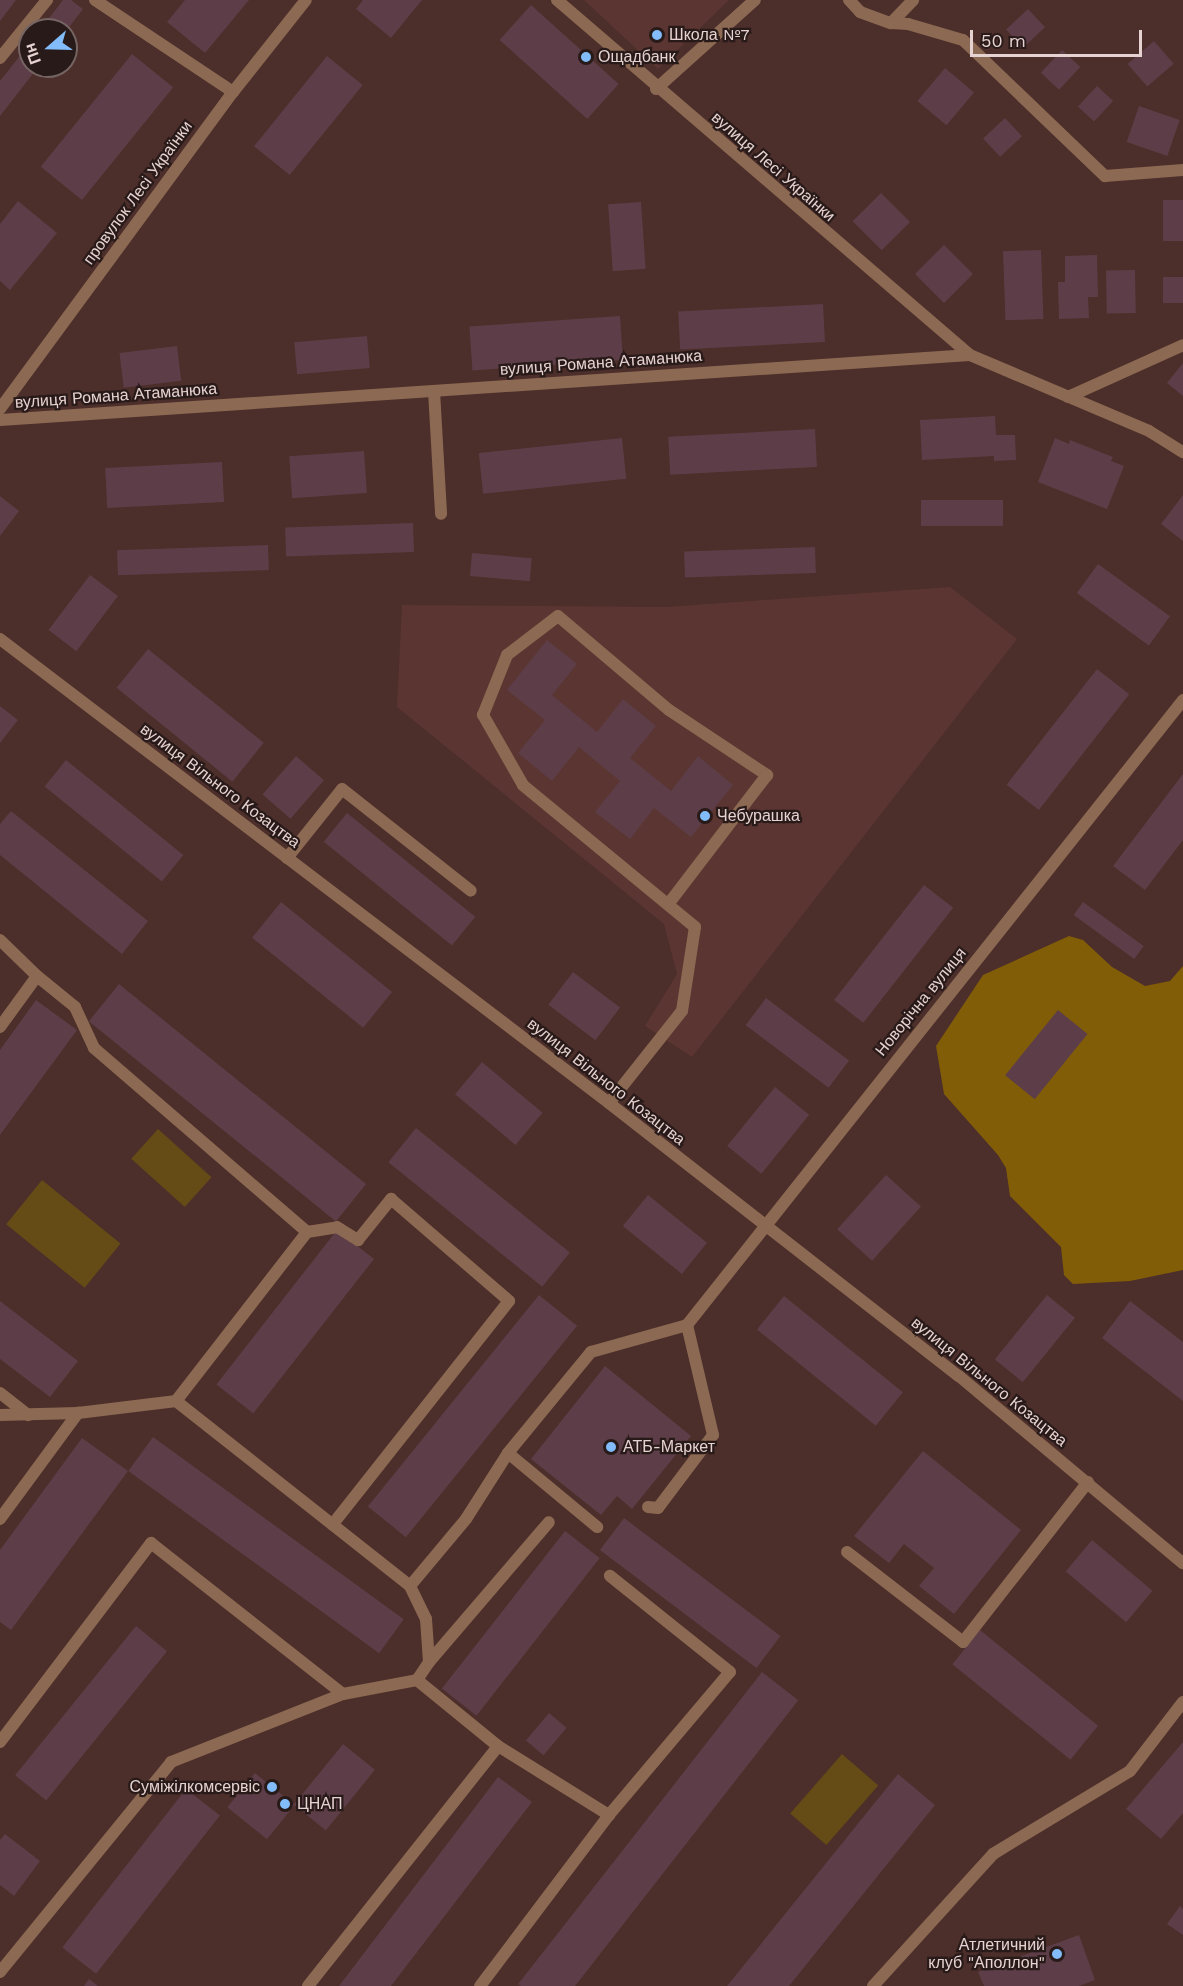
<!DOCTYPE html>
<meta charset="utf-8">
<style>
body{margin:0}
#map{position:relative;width:1183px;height:1986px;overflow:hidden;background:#4c2e2a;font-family:"Work Sans",sans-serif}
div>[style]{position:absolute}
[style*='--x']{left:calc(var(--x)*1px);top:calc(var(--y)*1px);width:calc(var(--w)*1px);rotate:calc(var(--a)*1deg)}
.built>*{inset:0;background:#5b3531}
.green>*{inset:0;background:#654b16;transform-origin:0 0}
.forest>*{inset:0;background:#825d08}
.building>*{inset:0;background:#5d3e48;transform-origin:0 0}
.service>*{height:12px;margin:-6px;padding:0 6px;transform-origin:6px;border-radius:6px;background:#8c6952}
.minor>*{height:12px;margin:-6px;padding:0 6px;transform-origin:6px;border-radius:6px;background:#8c6952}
.dots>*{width:16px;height:16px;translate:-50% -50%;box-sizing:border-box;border:3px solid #281a19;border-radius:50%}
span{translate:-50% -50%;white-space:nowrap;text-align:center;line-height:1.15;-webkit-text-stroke:4.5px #281a19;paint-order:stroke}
.poi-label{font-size:16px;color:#e6d2d0}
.left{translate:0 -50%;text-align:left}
.right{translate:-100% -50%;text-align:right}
.street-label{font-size:16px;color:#e6d2d0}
.north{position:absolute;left:18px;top:18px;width:60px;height:60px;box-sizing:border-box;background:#281a19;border:2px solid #746462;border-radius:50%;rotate:250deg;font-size:16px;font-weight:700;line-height:24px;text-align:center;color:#e6d2d0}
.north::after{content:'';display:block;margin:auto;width:21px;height:27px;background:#83bcfa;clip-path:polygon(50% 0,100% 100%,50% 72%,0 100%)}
.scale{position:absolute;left:970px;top:30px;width:172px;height:27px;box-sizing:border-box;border:3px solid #e6d2d0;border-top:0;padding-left:8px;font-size:18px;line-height:21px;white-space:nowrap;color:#e6d2d0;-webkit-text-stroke:4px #281a19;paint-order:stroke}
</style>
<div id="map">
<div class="built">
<i style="clip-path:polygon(584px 0,729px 0,658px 69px)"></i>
<i style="clip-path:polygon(950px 587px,1017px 639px,692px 1057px,645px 1026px,677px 974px,664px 924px,397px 707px,402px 605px,666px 607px)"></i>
</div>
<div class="green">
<i style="left:158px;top:1129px;width:72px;height:40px;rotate:42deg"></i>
<i style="left:42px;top:1180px;width:101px;height:57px;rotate:39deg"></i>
<i style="left:842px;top:1754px;width:48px;height:79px;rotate:41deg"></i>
</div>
<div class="forest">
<i style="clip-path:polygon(1069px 936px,1083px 940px,1112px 967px,1145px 986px,1170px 981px,1183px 966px,1183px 1270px,1130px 1281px,1073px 1284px,1064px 1275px,1061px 1247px,1010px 1196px,1006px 1168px,998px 1155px,944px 1094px,936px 1046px,983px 975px)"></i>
</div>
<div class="building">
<i style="clip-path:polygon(0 0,16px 0,0 21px)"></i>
<i style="clip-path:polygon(63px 0,71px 0,83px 9px,67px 30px,40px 30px)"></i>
<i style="clip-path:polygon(185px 0,249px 0,205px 53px,167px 22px)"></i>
<i style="clip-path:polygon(363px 0,422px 0,391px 38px,356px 9px)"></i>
<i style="left:531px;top:5px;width:118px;height:47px;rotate:42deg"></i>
<i style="left:1028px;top:9px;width:25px;height:30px;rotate:47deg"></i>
<i style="left:1154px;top:41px;width:30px;height:35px;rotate:49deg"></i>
<i style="clip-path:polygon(30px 43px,30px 66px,39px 66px,0 116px,0 81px)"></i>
<i style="left:1062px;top:50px;width:25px;height:31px;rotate:43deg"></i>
<i style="left:132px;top:54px;width:53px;height:145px;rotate:39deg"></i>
<i style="left:327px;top:56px;width:46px;height:116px;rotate:39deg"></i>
<i style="left:945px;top:68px;width:38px;height:43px;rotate:40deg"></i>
<i style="left:1097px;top:86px;width:22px;height:28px;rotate:43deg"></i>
<i style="left:1139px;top:106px;width:43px;height:38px;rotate:19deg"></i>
<i style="left:1005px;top:118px;width:25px;height:30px;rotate:47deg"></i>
<i style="left:881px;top:193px;width:41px;height:40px;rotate:45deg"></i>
<i style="left:1183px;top:200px;width:41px;height:20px;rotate:90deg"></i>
<i style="clip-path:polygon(18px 201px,57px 233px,10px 290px,0 281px,0 224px)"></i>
<i style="left:641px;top:202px;width:67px;height:33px;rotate:86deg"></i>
<i style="left:944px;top:245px;width:41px;height:41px;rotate:45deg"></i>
<i style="left:1041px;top:250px;width:69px;height:38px;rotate:88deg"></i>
<i style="clip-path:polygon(1097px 255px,1098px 297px,1088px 297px,1089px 318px,1059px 319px,1058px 282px,1065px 282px,1065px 256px)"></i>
<i style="left:1135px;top:270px;width:43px;height:29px;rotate:89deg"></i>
<i style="left:1183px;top:277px;width:26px;height:20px;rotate:90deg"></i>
<i style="left:823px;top:304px;width:38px;height:145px;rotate:87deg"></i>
<i style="left:620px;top:316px;width:44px;height:151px;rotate:86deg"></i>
<i style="left:367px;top:336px;width:32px;height:73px;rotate:85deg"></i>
<i style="left:177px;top:346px;width:35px;height:58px;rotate:83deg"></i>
<i style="clip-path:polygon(1183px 363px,1183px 396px,1167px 383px)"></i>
<i style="clip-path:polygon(995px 416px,996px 435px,1015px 435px,1016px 460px,994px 461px,994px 456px,922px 460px,920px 420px)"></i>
<i style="left:815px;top:429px;width:38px;height:147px;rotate:87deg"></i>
<i style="left:622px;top:438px;width:41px;height:144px;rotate:84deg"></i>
<i style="clip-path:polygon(1055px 438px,1069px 444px,1070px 440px,1113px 457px,1111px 461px,1124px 466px,1107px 509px,1038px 482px)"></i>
<i style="left:364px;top:451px;width:42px;height:75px;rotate:86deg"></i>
<i style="left:222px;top:462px;width:40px;height:117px;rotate:87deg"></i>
<i style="clip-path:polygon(1183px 495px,1183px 541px,1161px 524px)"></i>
<i style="clip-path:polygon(0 496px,19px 511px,0 536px)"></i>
<i style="left:1003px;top:500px;width:26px;height:82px;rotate:90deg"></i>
<i style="left:413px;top:523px;width:29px;height:128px;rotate:88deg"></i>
<i style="left:268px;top:545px;width:25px;height:151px;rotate:88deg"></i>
<i style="left:815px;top:547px;width:26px;height:131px;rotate:88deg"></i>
<i style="left:472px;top:553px;width:60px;height:23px;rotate:5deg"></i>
<i style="left:1098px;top:564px;width:89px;height:36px;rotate:36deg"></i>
<i style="left:90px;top:575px;width:35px;height:69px;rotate:37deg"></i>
<i style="clip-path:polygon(547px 640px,577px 664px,552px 695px,597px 732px,623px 699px,656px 726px,630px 758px,671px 791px,698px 756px,733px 785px,691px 837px,654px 808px,630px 839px,595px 812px,620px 781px,579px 747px,552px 781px,518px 753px,545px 720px,507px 690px)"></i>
<i style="left:148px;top:649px;width:149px;height:50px;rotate:39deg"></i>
<i style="left:1097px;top:669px;width:41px;height:147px;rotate:38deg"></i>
<i style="clip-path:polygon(0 706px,18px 720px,0 743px)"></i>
<i style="left:296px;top:756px;width:37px;height:51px;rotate:41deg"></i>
<i style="left:66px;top:760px;width:151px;height:34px;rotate:39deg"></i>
<i style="clip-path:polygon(1183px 774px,1183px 840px,1145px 890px,1113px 866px)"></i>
<i style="clip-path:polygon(11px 811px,148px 921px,122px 954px,0 855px,0 824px)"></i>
<i style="left:347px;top:813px;width:165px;height:37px;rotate:39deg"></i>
<i style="left:924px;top:885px;width:37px;height:146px;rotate:38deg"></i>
<i style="left:281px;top:902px;width:143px;height:46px;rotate:39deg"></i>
<i style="left:1083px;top:902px;width:75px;height:16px;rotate:36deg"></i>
<i style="left:573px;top:972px;width:59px;height:41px;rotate:37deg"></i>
<i style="left:119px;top:984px;width:318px;height:48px;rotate:39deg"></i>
<i style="left:766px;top:998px;width:104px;height:34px;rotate:37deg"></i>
<i style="clip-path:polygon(36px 1000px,77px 1030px,0 1135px,0 1050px)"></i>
<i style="left:1058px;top:1010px;width:38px;height:84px;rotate:39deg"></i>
<i style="left:482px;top:1062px;width:79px;height:42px;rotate:40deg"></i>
<i style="left:775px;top:1087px;width:44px;height:76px;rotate:39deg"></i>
<i style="left:416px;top:1128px;width:198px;height:44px;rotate:39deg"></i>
<i style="left:886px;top:1175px;width:47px;height:73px;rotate:42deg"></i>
<i style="left:648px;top:1195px;width:76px;height:40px;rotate:39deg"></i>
<i style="left:337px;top:1230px;width:47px;height:196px;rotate:38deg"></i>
<i style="left:539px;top:1295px;width:49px;height:272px;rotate:39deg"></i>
<i style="left:1047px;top:1295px;width:36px;height:83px;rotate:39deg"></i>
<i style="left:784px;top:1296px;width:153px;height:43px;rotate:39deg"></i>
<i style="clip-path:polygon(0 1301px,78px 1361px,50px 1397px,0 1359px)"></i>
<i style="clip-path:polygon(1130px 1301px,1183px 1342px,1183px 1401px,1102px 1338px)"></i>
<i style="clip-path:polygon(605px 1366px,691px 1436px,632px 1509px,617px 1496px,601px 1515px,531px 1459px)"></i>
<i style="left:153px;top:1437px;width:310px;height:42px;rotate:36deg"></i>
<i style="clip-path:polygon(82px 1438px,128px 1471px,11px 1630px,0 1622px,0 1550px)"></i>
<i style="clip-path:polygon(923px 1451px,1021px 1530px,954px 1614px,919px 1586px,934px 1568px,904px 1544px,889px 1563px,854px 1536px)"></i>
<i style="left:624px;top:1518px;width:196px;height:40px;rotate:37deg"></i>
<i style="left:565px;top:1531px;width:44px;height:200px;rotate:38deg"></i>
<i style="left:1092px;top:1540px;width:79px;height:41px;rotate:40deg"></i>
<i style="left:136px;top:1626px;width:40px;height:192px;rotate:39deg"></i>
<i style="left:980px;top:1630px;width:152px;height:44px;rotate:39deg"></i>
<i style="left:762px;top:1672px;width:46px;height:396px;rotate:38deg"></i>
<i style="left:549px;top:1713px;width:23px;height:36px;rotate:40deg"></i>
<i style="clip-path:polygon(1183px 1742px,1183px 1813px,1161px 1839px,1126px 1809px)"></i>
<i style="left:343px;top:1744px;width:41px;height:78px;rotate:39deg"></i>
<i style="left:255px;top:1773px;width:51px;height:44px;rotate:39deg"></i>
<i style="clip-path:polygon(898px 1774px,935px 1805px,789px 1986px,727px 1986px)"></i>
<i style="clip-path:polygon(498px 1777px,532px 1802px,391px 1986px,339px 1986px)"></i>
<i style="left:186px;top:1789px;width:43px;height:201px;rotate:38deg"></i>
<i style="clip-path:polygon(5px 1834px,40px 1861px,14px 1896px,0 1885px,0 1840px)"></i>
<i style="clip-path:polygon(1180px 1906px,1183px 1909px,1183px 1935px,1167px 1924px)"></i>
<i style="clip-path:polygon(1079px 1935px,1095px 1980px,1079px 1986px,984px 1986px,978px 1972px)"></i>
<i style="clip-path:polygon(89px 1979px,98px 1986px,84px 1986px)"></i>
</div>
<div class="service">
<i style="--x:95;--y:0;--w:166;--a:33.7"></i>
<i style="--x:849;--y:0;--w:16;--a:47"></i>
<i style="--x:860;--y:12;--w:33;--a:20"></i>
<i style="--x:891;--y:23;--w:32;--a:-46"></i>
<i style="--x:0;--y:58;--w:75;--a:-51"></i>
<i style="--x:656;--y:89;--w:133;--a:-42"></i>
<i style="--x:434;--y:391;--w:123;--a:86.7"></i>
<i style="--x:287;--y:858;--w:88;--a:-51.4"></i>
<i style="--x:342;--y:789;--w:164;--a:38.3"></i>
<i style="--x:0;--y:940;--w:52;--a:44.2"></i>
<i style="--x:0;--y:1027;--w:63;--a:-54"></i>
<i style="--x:37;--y:976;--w:49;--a:39.2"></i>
<i style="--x:75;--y:1007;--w:45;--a:65.1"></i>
<i style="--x:94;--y:1048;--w:281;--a:40.8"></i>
<i style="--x:609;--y:1103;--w:117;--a:-51.6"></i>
<i style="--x:682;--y:1011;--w:85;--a:-81.2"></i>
<i style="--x:695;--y:927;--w:223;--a:-140.5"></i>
<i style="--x:523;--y:785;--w:81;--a:-119.7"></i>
<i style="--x:483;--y:715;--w:65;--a:-68.2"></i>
<i style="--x:507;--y:655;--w:64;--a:-37.4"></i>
<i style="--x:558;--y:616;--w:145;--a:40.3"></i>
<i style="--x:669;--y:710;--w:118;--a:33.6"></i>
<i style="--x:767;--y:775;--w:161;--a:127.4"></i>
<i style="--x:0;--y:1393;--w:36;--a:38"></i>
<i style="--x:176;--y:1401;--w:214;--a:-52.2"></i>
<i style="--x:307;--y:1232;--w:30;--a:-9"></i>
<i style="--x:337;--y:1227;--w:25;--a:32"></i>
<i style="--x:358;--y:1240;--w:53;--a:-51.2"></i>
<i style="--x:391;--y:1199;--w:156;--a:40.8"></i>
<i style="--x:509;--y:1301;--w:285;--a:128.3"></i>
<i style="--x:0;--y:1415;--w:78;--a:-1.5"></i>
<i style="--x:508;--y:1453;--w:116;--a:39.7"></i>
<i style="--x:0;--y:1519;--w:132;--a:-53.7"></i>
<i style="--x:78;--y:1413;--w:99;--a:-7"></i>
<i style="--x:176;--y:1401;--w:298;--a:38.3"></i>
<i style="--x:847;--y:1552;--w:147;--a:37.8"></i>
<i style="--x:963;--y:1642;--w:203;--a:-52"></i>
<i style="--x:429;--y:1662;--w:184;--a:-49.4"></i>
<i style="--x:417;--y:1680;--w:104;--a:39.2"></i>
<i style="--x:498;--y:1746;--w:131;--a:31.9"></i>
<i style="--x:609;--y:1815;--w:214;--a:127"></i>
<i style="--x:0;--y:1742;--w:250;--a:-52.8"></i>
<i style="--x:151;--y:1543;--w:244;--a:38.2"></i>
<i style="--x:609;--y:1815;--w:187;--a:-49.8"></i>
<i style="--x:730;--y:1672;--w:154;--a:-141.3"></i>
<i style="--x:0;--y:1972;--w:271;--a:-50.8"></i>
<i style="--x:171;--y:1762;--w:185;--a:-21.6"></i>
<i style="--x:343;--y:1694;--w:75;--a:-10.7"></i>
<i style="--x:417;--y:1680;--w:22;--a:-56"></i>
<i style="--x:429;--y:1662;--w:43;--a:-94"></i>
<i style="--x:426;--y:1619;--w:37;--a:-116"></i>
<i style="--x:410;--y:1586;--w:87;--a:-50.1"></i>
<i style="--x:466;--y:1519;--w:78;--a:-57.5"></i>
<i style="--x:508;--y:1453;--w:131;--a:-50.6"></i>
<i style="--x:591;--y:1352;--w:100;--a:-15.7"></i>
<i style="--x:687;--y:1325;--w:113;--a:76.7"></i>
<i style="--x:713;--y:1435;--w:91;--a:127"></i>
<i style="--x:658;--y:1508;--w:10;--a:-174"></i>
<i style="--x:308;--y:1986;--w:306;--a:-51.6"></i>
</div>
<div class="minor">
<i style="--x:557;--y:0;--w:545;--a:40.68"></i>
<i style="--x:891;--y:23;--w:17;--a:3"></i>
<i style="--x:908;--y:24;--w:57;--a:16.2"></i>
<i style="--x:963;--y:40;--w:197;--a:43.8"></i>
<i style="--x:1105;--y:176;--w:78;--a:-4.4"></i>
<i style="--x:1068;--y:397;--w:126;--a:-24.3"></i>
<i style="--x:0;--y:409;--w:393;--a:-53.7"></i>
<i style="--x:233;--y:92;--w:117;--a:-51.6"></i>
<i style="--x:0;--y:420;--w:972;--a:-3.83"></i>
<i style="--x:970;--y:355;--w:194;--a:23"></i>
<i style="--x:1149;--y:431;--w:40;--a:32"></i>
<i style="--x:0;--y:639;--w:766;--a:37.3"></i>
<i style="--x:609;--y:1103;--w:444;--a:38"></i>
<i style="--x:959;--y:1376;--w:292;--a:39.9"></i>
<i style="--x:687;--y:1325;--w:798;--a:-51.56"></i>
<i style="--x:873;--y:1986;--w:178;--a:-47.7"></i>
<i style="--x:993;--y:1854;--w:160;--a:-31.2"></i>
<i style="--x:1130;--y:1771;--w:87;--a:-52.5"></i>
</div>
<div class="dots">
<i style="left:657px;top:35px;background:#83bcfa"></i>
<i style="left:586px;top:57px;background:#83bcfa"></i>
<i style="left:705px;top:816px;background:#83bcfa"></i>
<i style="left:611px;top:1447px;background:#83bcfa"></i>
<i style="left:272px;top:1787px;background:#83bcfa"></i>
<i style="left:285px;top:1804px;background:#83bcfa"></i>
<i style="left:1057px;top:1954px;background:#83bcfa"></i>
</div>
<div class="poi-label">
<span class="left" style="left:669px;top:35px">Школа №7</span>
<span class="left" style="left:598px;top:57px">Ощадбанк</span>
<span class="left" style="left:717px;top:816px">Чебурашка</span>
<span class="left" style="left:623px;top:1447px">АТБ-Маркет</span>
<span class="right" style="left:260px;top:1787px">Суміжілкомсервіс</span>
<span class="left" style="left:297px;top:1804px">ЦНАП</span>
<span class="right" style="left:1045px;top:1954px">Атлетичний<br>клуб "Аполлон"</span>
</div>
<div class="street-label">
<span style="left:773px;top:167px;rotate:41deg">вулиця Лесі Українки</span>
<span style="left:138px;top:193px;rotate:-54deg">провулок Лесі Українки</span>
<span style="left:601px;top:363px;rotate:-4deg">вулиця Романа Атаманюка</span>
<span style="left:116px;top:396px;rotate:-4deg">вулиця Романа Атаманюка</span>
<span style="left:220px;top:786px;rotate:37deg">вулиця Вільного Козацтва</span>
<span style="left:921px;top:1002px;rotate:-51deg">Новорічна вулиця</span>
<span style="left:606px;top:1082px;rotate:38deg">вулиця Вільного Козацтва</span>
<span style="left:989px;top:1382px;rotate:39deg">вулиця Вільного Козацтва</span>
</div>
<div class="north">Пн</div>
<div class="scale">50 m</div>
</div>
